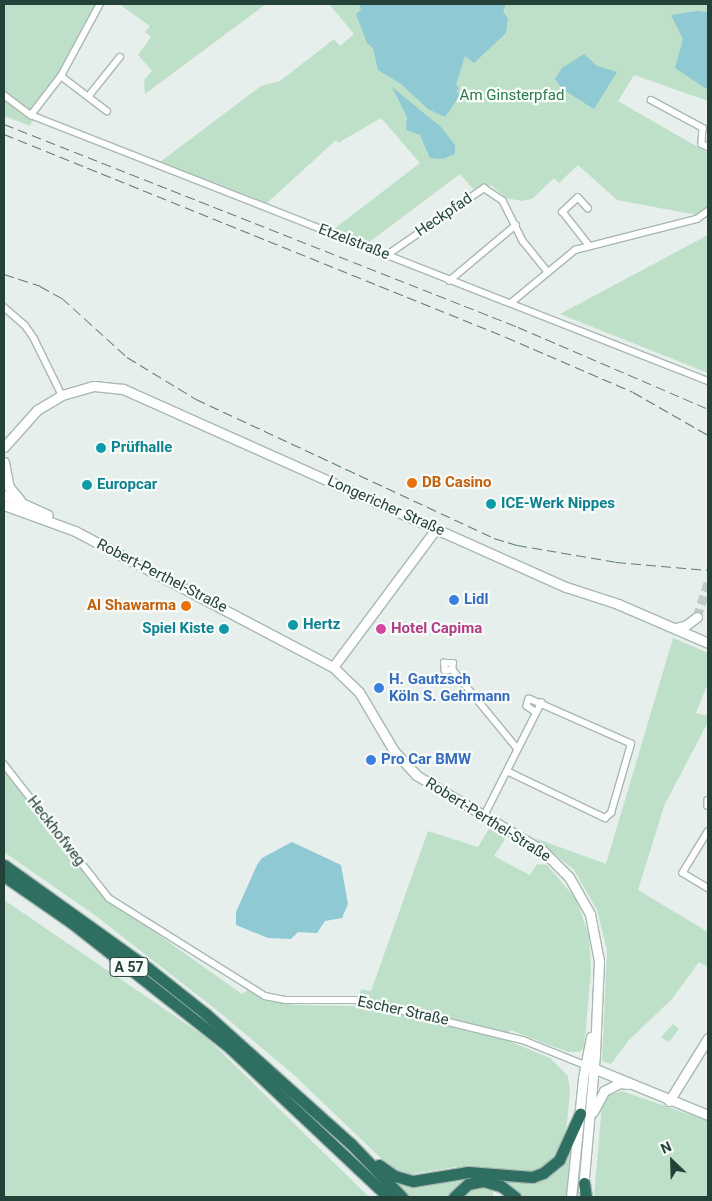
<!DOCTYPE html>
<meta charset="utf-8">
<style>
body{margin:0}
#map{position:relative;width:712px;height:1201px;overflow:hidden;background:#e6efeb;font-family:Roboto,sans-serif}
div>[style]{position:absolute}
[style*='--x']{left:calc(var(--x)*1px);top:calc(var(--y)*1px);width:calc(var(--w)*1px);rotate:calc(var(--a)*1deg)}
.green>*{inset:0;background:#bfe0c8}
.water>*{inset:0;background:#8ec9d4}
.secondary-tunnel>*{height:9px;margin-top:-4.5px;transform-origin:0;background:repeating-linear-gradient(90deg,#bfccc8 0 9px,transparent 0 13.5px)}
.roads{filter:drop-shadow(1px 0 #a8b8b2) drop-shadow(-1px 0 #a8b8b2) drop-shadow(0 1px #a8b8b2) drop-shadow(0 -1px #a8b8b2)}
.street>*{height:5.5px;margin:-2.75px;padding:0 2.75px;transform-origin:2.75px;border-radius:2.75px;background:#fff}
.secondary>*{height:9px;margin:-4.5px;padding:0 4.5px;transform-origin:4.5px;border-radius:4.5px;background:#fff}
.highway>*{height:11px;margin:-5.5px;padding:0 5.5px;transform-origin:5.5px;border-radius:5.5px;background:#2f6f62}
.rail>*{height:1px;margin-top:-0.5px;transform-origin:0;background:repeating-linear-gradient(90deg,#5f7d75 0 10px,transparent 0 15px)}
.dots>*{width:14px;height:14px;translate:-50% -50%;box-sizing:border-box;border:2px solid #f7fbf9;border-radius:50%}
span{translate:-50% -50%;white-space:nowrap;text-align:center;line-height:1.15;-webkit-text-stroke:4.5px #f7fbf9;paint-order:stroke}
.shield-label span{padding:1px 4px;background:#f7fbf9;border:1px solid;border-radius:4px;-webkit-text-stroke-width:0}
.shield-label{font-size:14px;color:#24423a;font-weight:700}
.park-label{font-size:15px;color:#2d7a4b}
.street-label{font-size:15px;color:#24423a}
.culture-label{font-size:15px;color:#0d838f;font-weight:700}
.left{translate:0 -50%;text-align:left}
.right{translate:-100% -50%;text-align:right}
.food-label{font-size:15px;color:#c56008;font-weight:700}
.shop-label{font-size:15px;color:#366cbe;font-weight:700}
.hotel-label{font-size:15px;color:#b23c85;font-weight:700}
.frame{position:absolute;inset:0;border:5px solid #24423a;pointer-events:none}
.north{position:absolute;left:647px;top:1136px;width:50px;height:50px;-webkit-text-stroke:4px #f7fbf9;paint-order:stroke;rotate:336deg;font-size:14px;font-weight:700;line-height:20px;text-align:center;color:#24423a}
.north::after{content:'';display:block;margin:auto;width:18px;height:22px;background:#24423a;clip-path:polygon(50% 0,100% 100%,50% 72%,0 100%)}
</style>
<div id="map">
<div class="green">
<i style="clip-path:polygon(4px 4px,98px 4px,30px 126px,4px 116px)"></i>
<i style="clip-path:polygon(119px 4px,266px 4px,145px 94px,144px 80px,152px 71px,138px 55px,151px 37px,145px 32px,150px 26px)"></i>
<i style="clip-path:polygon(329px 4px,708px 4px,708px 101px,634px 75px,618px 101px,708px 153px,708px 207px,697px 215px,617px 200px,578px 165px,559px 183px,554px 178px,532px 199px,522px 201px,506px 198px,492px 186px,484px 185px,474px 190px,460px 174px,368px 243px,334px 229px,420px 163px,381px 118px,338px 143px,336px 140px,267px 203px,160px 162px,261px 86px,280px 81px,334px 39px,340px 46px,354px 34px)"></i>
<i style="clip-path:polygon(708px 235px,708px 373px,560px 314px)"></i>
<i style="clip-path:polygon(673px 638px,708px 653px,708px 683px,696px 713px,708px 716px,708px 722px,664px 806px,638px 890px,708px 932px,708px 967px,699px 962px,672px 999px,629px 1040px,611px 1064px,602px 1061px,607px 950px,597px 910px,574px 870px,535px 838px,606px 864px)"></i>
<i style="clip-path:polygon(4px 769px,108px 899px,242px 994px,248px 990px,270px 1001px,295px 1005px,356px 1006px,361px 989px,371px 991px,428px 831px,478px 847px,490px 827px,507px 836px,494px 856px,530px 875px,537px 864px,547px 865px,576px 899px,589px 935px,591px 970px,584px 1048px,580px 1052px,568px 1052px,510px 1030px,506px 1040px,550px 1058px,568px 1076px,570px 1092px,565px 1143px,550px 1164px,531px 1173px,456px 1167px,405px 1175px,388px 1165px,294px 1075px,223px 1015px,96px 916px,4px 852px)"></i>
<i style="clip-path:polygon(4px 900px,207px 1038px,369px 1197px,4px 1197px)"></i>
<i style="clip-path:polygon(673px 1024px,679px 1029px,669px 1042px,661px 1037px)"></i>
<i style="clip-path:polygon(586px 1083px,578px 1196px,576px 1197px)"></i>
<i style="clip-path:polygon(622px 1091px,708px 1121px,708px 1197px,594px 1197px,602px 1104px,609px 1095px)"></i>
<i style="clip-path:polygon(572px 1143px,567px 1197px,519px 1197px,499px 1182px,501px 1178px,527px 1180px)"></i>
<i style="clip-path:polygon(460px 1176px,487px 1179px,451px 1197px,411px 1197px,394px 1179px)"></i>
<i style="clip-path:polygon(471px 1186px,493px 1186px,493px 1197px,458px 1197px)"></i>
</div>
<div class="water">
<i style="clip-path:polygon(359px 4px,506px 4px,503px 11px,508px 19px,506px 33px,474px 63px,465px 56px,456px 84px,459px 89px,456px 91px,460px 95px,445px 117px,428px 109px,401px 84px,378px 70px,373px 48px,367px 43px,356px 14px,361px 10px)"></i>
<i style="clip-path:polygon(697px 11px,708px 12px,708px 90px,675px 68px,683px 39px,671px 15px)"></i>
<i style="clip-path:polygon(584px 54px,597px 66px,617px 72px,594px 109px,562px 89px,555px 79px,562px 68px)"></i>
<i style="clip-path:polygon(392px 87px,441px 127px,455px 145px,455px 154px,443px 159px,430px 158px,420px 135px,406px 130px,407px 117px)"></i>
<i style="clip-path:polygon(292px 842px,341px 865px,348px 904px,342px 918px,325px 921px,317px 933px,298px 932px,291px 939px,268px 938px,236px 925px,236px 912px,257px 865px,262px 858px)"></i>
</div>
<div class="secondary-tunnel">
<i style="--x:697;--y:617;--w:36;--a:-72"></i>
</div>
<div class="roads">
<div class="street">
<i style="--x:61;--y:76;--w:58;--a:37.3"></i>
<i style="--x:4;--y:95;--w:34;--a:37"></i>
<i style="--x:31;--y:115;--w:727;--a:21.45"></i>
<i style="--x:88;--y:97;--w:51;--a:-51.3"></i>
<i style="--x:651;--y:100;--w:59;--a:28.3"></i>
<i style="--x:703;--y:128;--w:16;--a:94"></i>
<i style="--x:702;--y:144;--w:7;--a:27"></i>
<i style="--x:31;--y:115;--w:49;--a:-52.4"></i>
<i style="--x:61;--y:76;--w:82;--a:-61.6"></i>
<i style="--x:588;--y:209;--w:15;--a:-132"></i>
<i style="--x:578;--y:198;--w:21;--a:137"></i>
<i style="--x:563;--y:212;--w:42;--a:51.8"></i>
<i style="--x:387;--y:255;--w:118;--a:-34.6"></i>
<i style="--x:484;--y:188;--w:23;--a:34"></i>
<i style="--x:503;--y:201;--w:45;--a:63.4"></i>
<i style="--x:523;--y:241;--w:38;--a:51"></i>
<i style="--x:449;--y:281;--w:87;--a:-39.9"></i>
<i style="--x:512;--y:302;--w:82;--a:-39.5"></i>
<i style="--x:575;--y:250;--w:126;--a:-14.3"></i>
<i style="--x:697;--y:219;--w:14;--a:-36"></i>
<i style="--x:4;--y:307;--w:28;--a:41"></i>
<i style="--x:25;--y:325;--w:16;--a:55"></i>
<i style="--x:34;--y:338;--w:64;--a:63.8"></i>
<i style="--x:453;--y:670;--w:8;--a:173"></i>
<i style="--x:445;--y:671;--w:8;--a:-97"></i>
<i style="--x:444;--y:663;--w:9;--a:0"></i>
<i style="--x:453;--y:663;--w:7;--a:90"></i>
<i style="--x:453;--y:670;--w:102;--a:50.6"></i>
<i style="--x:4;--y:764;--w:170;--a:51.9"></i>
<i style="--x:109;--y:898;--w:184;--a:32.1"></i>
<i style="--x:265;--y:996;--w:21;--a:11"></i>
<i style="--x:286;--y:1000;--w:69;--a:0"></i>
<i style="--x:355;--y:1000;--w:29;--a:12"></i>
<i style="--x:383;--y:1006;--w:144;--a:13.7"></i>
<i style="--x:523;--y:1040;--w:67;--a:22"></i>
<i style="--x:507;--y:771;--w:109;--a:25.6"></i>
<i style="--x:605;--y:818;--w:8;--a:-40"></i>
<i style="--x:611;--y:813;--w:72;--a:-73.8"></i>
<i style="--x:631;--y:744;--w:111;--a:-156.2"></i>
<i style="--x:529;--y:699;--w:7;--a:106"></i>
<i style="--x:527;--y:706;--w:11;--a:34"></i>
<i style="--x:708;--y:800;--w:6;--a:90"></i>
<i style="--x:484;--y:816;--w:127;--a:-63.2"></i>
<i style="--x:708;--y:832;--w:48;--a:121.4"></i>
<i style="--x:683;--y:873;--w:29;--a:31"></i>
</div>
<div class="secondary">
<i style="--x:4;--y:447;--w:50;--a:-48.3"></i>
<i style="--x:37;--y:410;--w:29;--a:-31"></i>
<i style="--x:62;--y:395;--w:33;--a:-16"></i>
<i style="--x:94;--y:386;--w:29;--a:6"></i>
<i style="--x:123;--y:389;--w:485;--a:24.1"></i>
<i style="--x:566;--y:587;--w:55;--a:18.1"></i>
<i style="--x:618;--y:604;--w:98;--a:23.4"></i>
<i style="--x:4;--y:462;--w:25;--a:79"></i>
<i style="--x:9;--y:487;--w:17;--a:50"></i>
<i style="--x:4;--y:495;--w:48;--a:24.4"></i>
<i style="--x:4;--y:505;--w:76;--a:20.1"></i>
<i style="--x:75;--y:531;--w:292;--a:27.8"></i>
<i style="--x:333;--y:667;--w:36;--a:44"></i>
<i style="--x:359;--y:692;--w:69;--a:59.3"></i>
<i style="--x:394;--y:751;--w:33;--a:47"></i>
<i style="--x:416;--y:775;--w:147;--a:30.8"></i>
<i style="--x:542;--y:850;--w:38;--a:45"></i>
<i style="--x:569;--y:877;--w:43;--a:60.4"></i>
<i style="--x:590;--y:914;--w:48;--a:79.2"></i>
<i style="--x:599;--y:961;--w:93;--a:92.5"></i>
<i style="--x:595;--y:1054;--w:136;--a:95.1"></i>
<i style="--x:676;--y:628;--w:9;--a:-13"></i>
<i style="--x:685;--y:626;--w:15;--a:-37"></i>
<i style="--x:333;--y:667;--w:172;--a:-53.3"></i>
<i style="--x:588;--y:1066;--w:130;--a:22.2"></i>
<i style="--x:669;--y:1101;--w:74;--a:-58.2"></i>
<i style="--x:593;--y:1112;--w:24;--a:-62"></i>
<i style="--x:604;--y:1091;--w:18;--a:-27"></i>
<i style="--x:620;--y:1083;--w:8;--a:7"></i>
<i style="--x:571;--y:1197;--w:120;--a:-84.2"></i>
<i style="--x:583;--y:1078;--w:42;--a:-79"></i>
</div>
<div class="highway">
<i style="--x:4;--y:865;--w:177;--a:35.6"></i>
<i style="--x:148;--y:968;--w:74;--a:38.4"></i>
<i style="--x:206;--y:1014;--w:195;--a:41.9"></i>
<i style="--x:351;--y:1144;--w:74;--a:46.1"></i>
<i style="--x:4;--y:876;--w:83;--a:34.7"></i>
<i style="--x:72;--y:923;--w:201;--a:38.3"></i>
<i style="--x:230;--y:1048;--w:217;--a:43.3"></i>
<i style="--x:379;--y:1165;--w:19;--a:35"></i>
<i style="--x:395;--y:1176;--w:19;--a:16"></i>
<i style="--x:413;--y:1181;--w:56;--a:-9.3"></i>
<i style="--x:468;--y:1172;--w:64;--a:4.5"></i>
<i style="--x:532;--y:1177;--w:12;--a:-20"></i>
<i style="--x:543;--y:1173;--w:21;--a:-39"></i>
<i style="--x:559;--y:1160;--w:51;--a:-65.5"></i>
<i style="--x:584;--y:1183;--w:14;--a:82"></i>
<i style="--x:454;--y:1197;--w:19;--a:-43"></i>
<i style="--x:468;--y:1184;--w:15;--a:-11"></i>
<i style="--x:483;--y:1181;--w:19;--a:16"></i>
<i style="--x:501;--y:1186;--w:18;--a:38"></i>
</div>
</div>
<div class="rail">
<i style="--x:4;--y:124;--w:553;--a:21.55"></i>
<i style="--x:518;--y:327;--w:207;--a:23.3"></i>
<i style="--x:4;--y:134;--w:541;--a:22.02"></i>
<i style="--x:506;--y:337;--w:138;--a:23.4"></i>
<i style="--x:633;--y:392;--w:86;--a:29.8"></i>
<i style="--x:4;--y:274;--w:38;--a:18"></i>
<i style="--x:40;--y:286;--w:25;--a:29"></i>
<i style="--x:62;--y:298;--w:88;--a:42.2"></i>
<i style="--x:127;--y:357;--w:81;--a:31.3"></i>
<i style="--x:196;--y:399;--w:329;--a:25"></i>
<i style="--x:494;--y:538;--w:24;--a:17"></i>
<i style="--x:517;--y:545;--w:100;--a:9.7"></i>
<i style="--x:616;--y:562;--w:92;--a:5"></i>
</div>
<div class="dots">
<i style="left:101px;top:448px;background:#0f9aa8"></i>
<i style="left:412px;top:483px;background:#e8710a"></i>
<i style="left:87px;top:485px;background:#0f9aa8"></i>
<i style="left:491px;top:504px;background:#0f9aa8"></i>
<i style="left:454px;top:600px;background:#3f7fe0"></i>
<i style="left:186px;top:606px;background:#e8710a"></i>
<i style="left:293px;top:625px;background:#0f9aa8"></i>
<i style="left:224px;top:629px;background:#0f9aa8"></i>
<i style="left:381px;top:629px;background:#d1479c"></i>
<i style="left:379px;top:688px;background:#3f7fe0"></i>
<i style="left:371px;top:760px;background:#3f7fe0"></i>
</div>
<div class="shield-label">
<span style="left:129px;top:967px">A 57</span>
</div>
<div class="park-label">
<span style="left:512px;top:96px">Am Ginsterpfad</span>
</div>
<div class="street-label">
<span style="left:444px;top:215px;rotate:-34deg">Heckpfad</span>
<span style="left:354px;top:242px;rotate:21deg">Etzelstraße</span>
<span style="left:386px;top:506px;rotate:24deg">Longericher Straße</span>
<span style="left:162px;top:576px;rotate:27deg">Robert-Perthel-Straße</span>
<span style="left:488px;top:820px;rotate:32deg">Robert-Perthel-Straße</span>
<span style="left:56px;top:831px;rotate:52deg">Heckhofweg</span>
<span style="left:403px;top:1011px;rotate:12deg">Escher Straße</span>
</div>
<div class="culture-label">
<span class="left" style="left:111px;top:448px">Prüfhalle</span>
<span class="left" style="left:97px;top:485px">Europcar</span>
<span class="left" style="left:501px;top:504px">ICE-Werk Nippes</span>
<span class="left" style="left:303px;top:625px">Hertz</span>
<span class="right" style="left:214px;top:629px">Spiel Kiste</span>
</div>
<div class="food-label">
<span class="left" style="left:422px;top:483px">DB Casino</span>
<span class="right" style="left:176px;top:606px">Al Shawarma</span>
</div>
<div class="shop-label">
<span class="left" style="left:464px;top:600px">Lidl</span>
<span class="left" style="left:389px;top:688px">H. Gautzsch<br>Köln S. Gehrmann</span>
<span class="left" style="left:381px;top:760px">Pro Car BMW</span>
</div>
<div class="hotel-label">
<span class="left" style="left:391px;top:629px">Hotel Capima</span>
</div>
<div class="frame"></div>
<div class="north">N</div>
</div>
